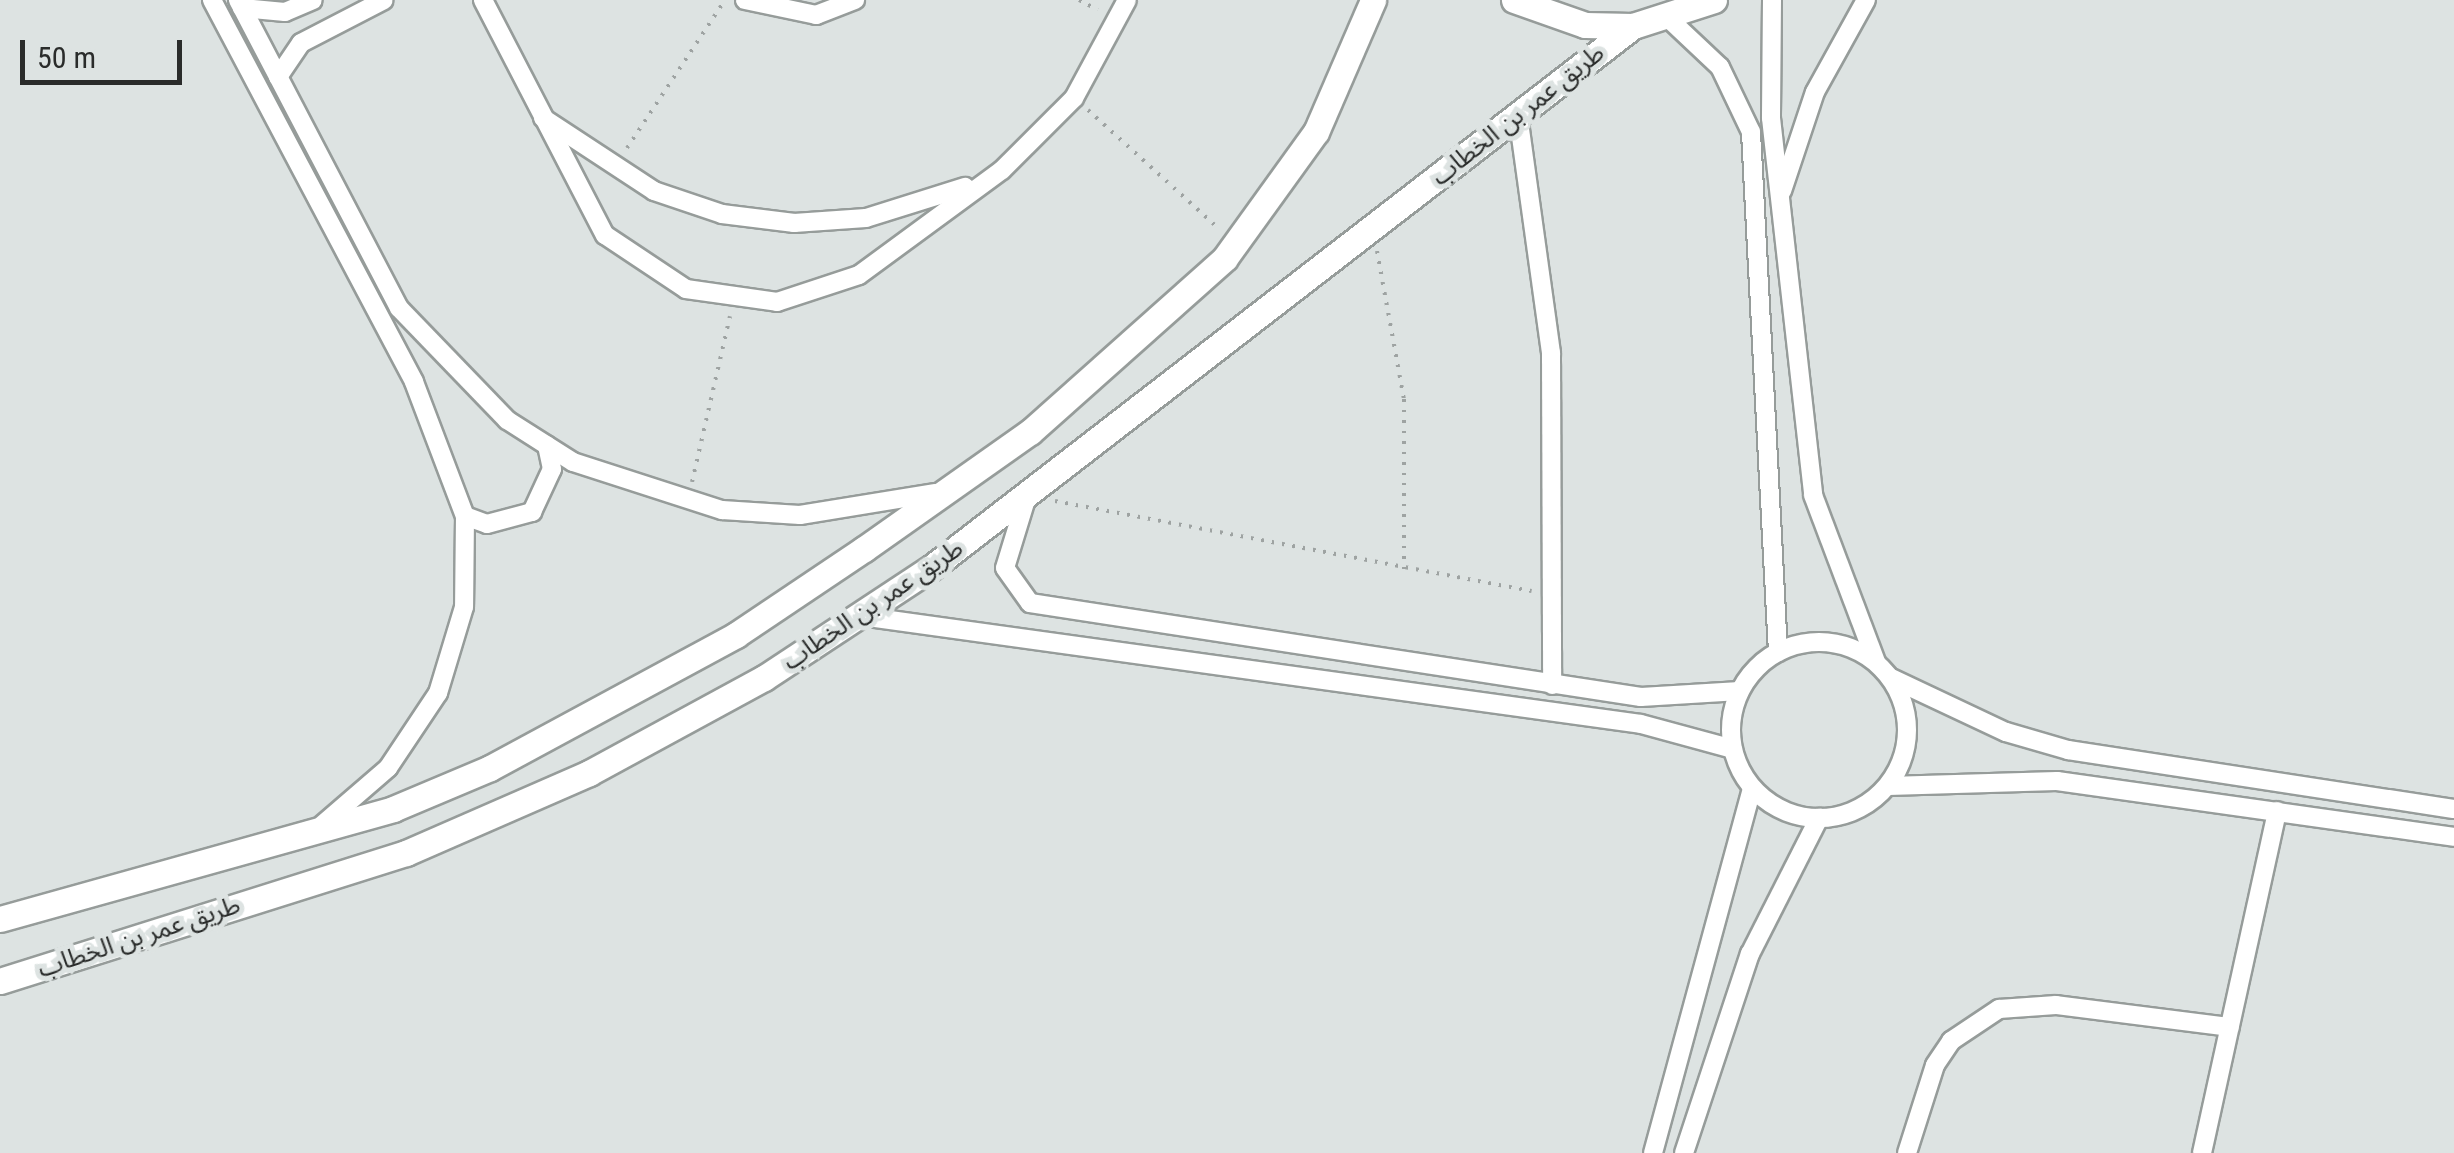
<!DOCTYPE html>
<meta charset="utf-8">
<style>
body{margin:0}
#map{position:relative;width:2454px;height:1153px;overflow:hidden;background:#dde3e2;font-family:"Roboto Condensed","Noto Sans Arabic",sans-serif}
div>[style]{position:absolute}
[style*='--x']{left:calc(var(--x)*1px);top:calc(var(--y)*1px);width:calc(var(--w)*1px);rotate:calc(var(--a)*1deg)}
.path>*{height:4px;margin-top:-2px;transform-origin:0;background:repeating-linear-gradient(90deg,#9ea3a2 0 2.5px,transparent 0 10.5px)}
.roads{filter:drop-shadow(2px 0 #969c9a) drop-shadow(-2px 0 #969c9a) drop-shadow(0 2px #969c9a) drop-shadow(0 -2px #969c9a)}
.street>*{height:18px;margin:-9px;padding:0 9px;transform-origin:9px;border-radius:9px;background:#fff}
.street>.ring{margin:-9px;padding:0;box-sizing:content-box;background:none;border:18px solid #fff;border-radius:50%}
.secondary>*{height:25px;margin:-12.5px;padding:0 12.5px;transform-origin:12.5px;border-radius:12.5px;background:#fff}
span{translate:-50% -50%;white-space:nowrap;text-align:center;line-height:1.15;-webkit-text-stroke:10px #dde3e2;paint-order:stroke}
.street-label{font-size:25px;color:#2a2c2b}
.scale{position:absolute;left:20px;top:40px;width:162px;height:45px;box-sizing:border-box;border:5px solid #2a2c2b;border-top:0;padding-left:12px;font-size:30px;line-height:35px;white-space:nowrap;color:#2a2c2b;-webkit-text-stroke:8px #dde3e2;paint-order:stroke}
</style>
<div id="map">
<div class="path">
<i style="--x:1079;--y:0;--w:21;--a:28"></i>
<i style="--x:1088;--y:110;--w:176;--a:42.2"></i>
<i style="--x:627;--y:148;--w:178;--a:-56.5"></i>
<i style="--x:1377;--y:251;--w:150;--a:79.7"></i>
<i style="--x:1404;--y:399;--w:174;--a:90"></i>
<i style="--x:692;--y:482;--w:170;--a:-77.1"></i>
<i style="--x:1055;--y:501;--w:485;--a:10.7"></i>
</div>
<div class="roads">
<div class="street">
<i style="--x:212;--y:0;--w:432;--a:62.1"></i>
<i style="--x:414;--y:382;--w:143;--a:69.2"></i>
<i style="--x:465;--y:516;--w:91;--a:90.6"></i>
<i style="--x:464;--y:607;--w:90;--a:106.8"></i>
<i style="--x:438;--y:693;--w:90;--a:123.7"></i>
<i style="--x:388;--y:768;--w:87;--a:139.2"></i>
<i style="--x:238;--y:0;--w:348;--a:62.4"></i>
<i style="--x:399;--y:308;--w:156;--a:46"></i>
<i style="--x:507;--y:420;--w:78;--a:32.5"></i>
<i style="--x:573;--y:462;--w:157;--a:17.9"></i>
<i style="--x:722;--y:510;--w:78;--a:3.7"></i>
<i style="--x:800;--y:515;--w:136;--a:-9.3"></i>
<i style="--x:483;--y:0;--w:265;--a:62.6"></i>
<i style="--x:605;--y:235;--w:97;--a:33.7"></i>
<i style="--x:686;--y:289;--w:92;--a:8.1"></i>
<i style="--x:777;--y:302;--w:86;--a:-18.2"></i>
<i style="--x:859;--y:275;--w:177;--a:-36.3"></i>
<i style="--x:1002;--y:170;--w:102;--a:-45"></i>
<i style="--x:1074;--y:98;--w:111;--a:-61.6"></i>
<i style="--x:745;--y:0;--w:73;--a:11.9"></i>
<i style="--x:816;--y:15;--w:42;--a:-21"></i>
<i style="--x:1772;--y:0;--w:118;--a:90.5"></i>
<i style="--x:1771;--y:118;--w:379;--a:83.6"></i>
<i style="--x:1813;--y:495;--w:178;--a:69.3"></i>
<i style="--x:242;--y:8;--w:43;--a:5.3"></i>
<i style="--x:285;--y:12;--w:30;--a:-23"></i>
<i style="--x:1669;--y:19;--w:70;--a:43.3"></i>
<i style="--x:1720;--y:67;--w:72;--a:64.5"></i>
<i style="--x:1751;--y:132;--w:521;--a:87.03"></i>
<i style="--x:278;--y:77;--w:41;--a:-55.9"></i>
<i style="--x:301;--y:43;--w:93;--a:-27.4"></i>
<i style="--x:1518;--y:115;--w:240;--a:82.1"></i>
<i style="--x:1551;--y:353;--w:332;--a:89.8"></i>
<i style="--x:543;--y:118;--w:133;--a:33.3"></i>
<i style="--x:654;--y:191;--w:72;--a:18.7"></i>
<i style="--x:722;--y:214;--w:73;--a:7.1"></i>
<i style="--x:794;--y:223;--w:72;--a:-4"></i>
<i style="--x:866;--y:218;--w:104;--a:-17.4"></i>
<i style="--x:1782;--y:191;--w:104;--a:-71.6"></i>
<i style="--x:1815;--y:92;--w:105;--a:-61"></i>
<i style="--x:1027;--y:496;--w:75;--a:107"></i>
<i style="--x:1005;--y:568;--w:43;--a:54.5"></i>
<i style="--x:1030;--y:603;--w:618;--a:8.75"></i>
<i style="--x:1641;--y:697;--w:99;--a:-3.5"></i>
<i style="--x:465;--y:516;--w:23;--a:20"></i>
<i style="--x:487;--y:524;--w:47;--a:-14.9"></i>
<i style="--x:532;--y:512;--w:47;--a:-65.1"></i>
<i style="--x:552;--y:469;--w:24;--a:-102"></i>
<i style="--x:861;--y:616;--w:787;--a:7.88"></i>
<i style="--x:1641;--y:724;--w:95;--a:15.2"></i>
<i class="ring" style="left:1731px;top:642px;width:158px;height:158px"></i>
<i style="--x:1891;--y:678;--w:127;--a:25.2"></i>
<i style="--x:2006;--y:732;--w:65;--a:16.2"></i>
<i style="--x:2068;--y:750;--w:390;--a:8.7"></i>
<i style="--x:1888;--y:786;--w:169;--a:-1.7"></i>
<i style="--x:2057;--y:781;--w:401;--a:8"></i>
<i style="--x:1653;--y:1153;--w:378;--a:-74.8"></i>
<i style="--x:1684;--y:1153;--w:210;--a:-71.7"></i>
<i style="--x:1750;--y:954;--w:153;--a:-63.1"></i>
<i style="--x:1907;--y:1153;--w:92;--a:-72.3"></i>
<i style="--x:1935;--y:1065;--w:29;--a:-56"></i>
<i style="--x:1951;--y:1041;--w:58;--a:-33.7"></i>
<i style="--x:1999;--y:1009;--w:57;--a:-4"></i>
<i style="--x:2056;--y:1005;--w:175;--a:7.2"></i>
<i style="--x:2202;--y:1153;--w:350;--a:-77.6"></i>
</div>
<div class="secondary">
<i style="--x:1514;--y:0;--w:75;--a:19.4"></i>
<i style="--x:1585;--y:25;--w:48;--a:1.2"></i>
<i style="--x:1633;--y:26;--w:85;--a:-17.8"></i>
<i style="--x:0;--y:919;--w:408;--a:-15.6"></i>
<i style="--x:393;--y:809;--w:105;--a:-22.9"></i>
<i style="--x:490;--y:768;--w:280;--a:-28.4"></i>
<i style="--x:736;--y:635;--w:154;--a:-33.9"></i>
<i style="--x:864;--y:549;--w:203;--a:-35.2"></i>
<i style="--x:1030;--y:432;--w:261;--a:-41.7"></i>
<i style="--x:1225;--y:258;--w:155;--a:-54.2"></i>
<i style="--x:1316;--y:132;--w:144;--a:-66.6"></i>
<i style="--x:0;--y:981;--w:426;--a:-17.5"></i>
<i style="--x:406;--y:853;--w:200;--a:-23.6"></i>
<i style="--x:589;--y:773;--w:199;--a:-28.5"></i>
<i style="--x:764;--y:678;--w:200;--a:-33.4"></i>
<i style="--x:931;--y:568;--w:887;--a:-37.67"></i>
</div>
</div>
<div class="street-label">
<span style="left:1518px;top:115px;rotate:-38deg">طريق عمر بن الخطاب</span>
<span style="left:873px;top:605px;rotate:-34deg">طريق عمر بن الخطاب</span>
<span style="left:139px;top:937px;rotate:-18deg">طريق عمر بن الخطاب</span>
</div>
<div class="scale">50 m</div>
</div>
